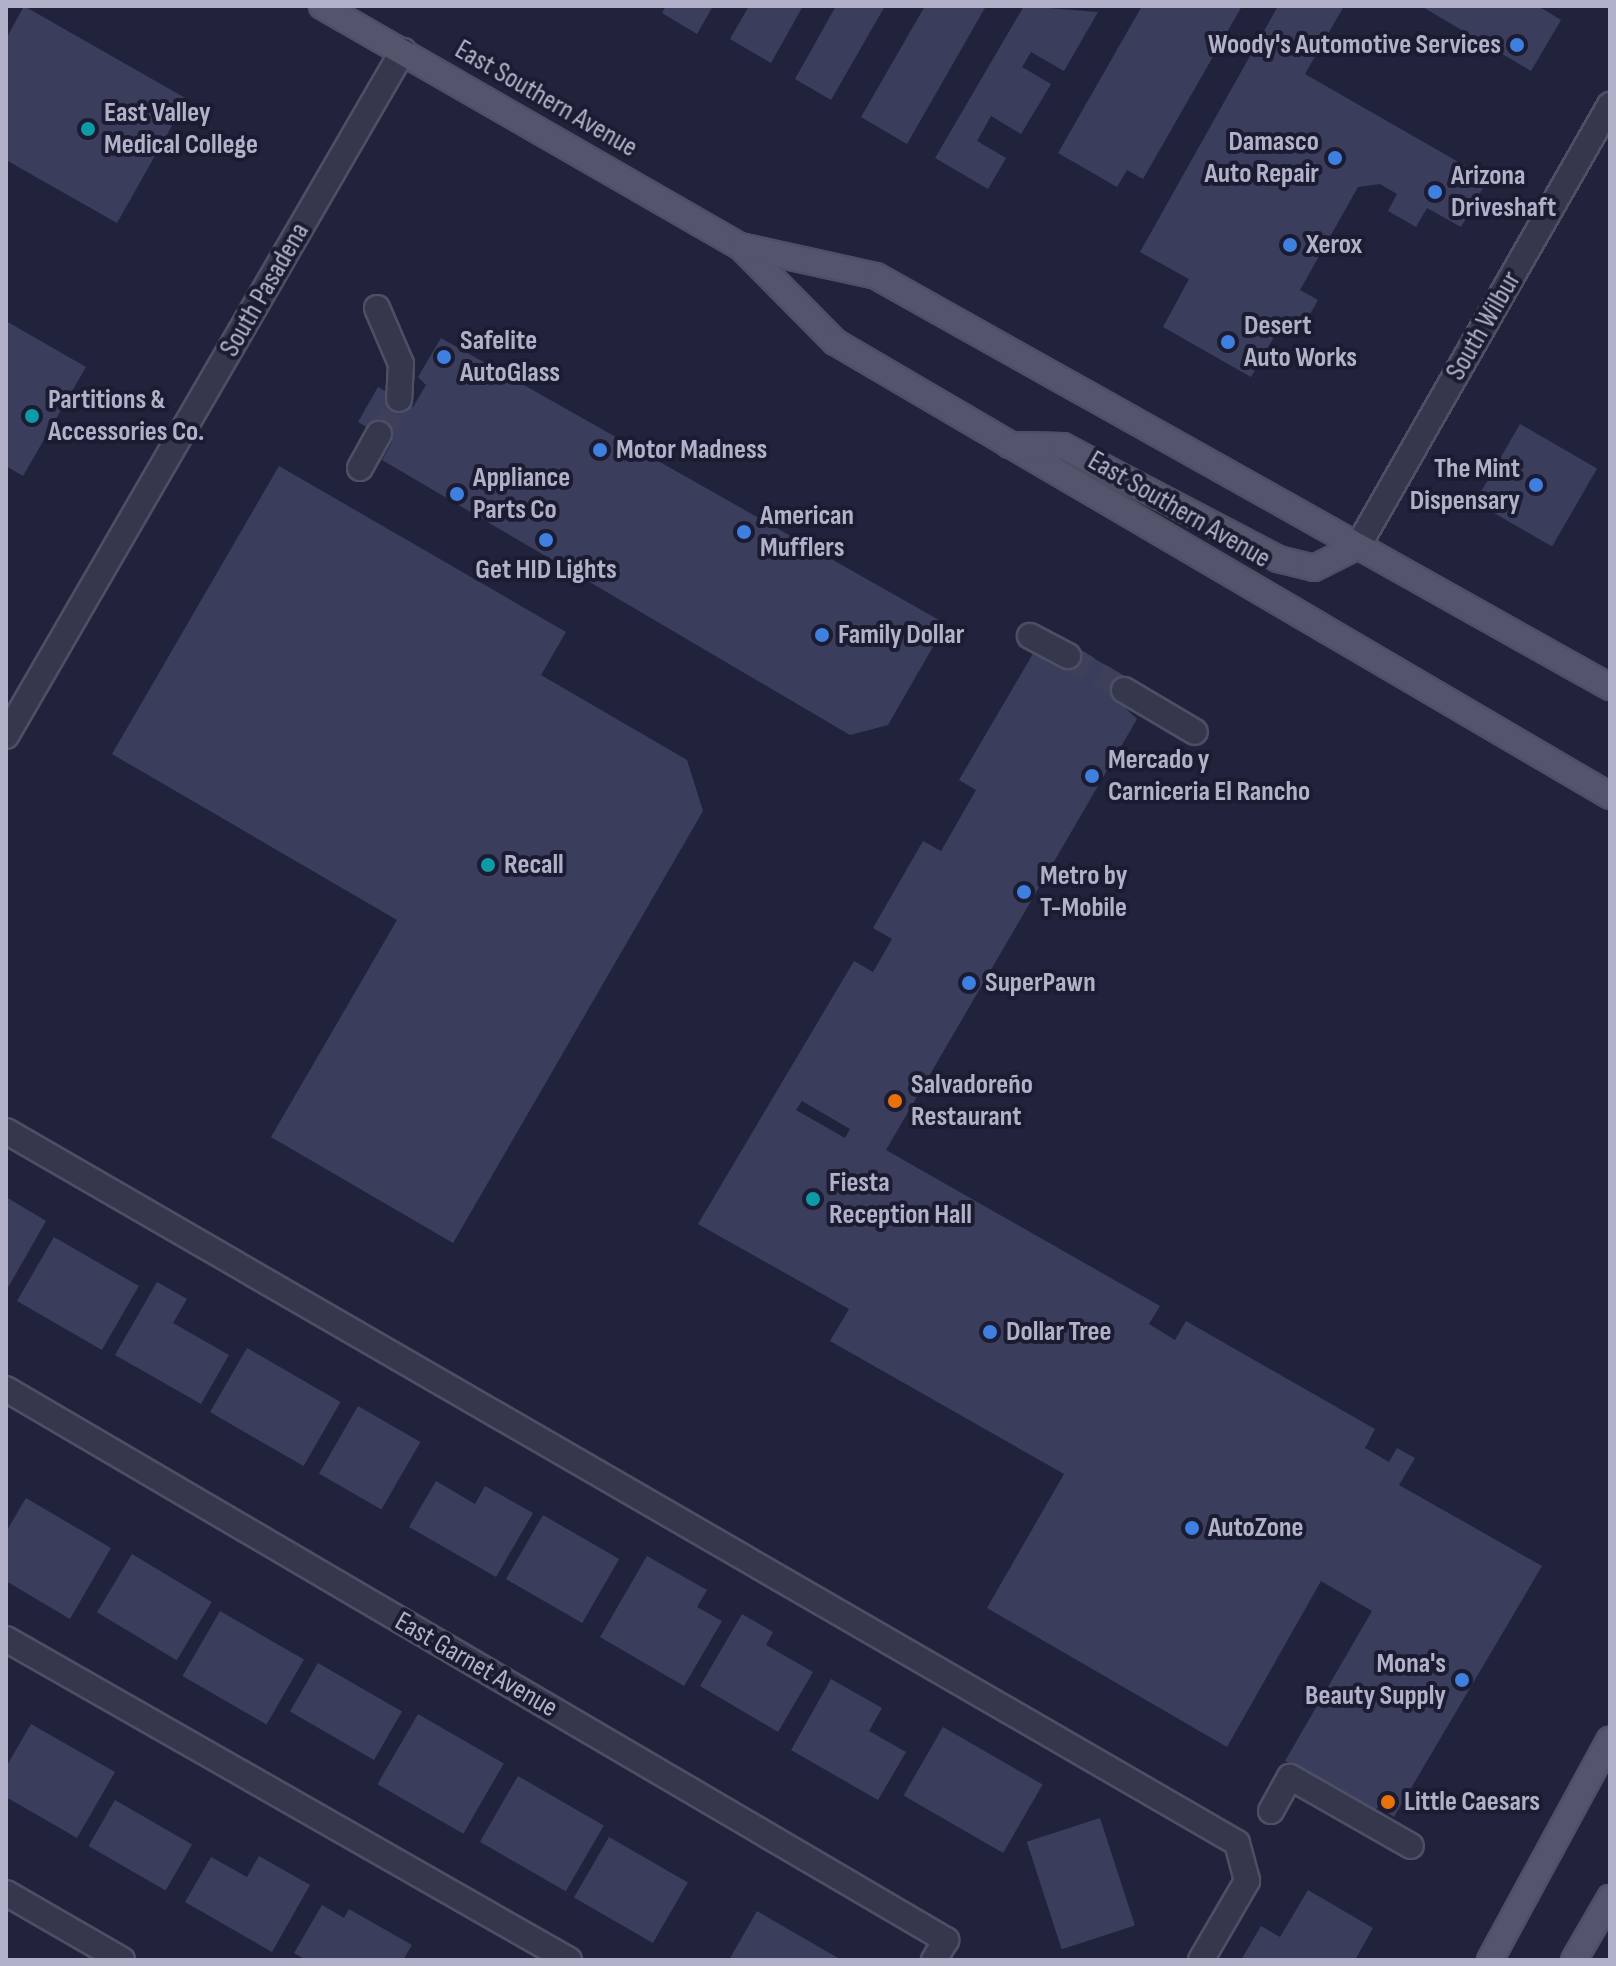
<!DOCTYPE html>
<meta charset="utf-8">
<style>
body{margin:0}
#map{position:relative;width:1616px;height:1966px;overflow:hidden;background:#21233d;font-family:"Sofia Sans Condensed",sans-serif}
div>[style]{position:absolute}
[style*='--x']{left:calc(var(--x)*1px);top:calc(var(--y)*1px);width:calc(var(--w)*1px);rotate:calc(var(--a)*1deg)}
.building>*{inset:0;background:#3b3d5c;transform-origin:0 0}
.minor-tunnel>*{height:24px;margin-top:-12px;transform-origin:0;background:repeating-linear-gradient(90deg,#3e4059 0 24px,transparent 0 36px)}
.roads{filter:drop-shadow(2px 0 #4e4f65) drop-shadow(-2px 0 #4e4f65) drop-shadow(0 2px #4e4f65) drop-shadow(0 -2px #4e4f65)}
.minor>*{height:24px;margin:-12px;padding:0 12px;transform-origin:12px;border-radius:12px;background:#35374d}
.major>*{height:24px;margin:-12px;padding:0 12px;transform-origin:12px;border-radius:12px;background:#53556d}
.dots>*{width:22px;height:22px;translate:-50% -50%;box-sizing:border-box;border:4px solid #1b1c32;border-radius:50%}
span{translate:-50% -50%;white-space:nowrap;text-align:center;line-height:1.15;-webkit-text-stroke:8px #1b1c32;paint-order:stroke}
.poi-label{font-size:28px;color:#b1b2c9;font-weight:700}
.right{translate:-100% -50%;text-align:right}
.left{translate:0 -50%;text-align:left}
.street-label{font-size:28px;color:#b1b2c9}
.frame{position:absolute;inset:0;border:8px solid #b1b2c9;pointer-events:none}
</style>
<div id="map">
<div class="building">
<i style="clip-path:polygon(24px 6px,187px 99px,117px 223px,6px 160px,6px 39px)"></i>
<i style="clip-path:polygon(666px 6px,713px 6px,697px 34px,662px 13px)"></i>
<i style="clip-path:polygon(749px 6px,803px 6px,771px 63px,730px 39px)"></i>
<i style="clip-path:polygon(836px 6px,885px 6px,831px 100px,795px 79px)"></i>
<i style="clip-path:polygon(925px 6px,986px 6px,907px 144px,861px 117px)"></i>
<i style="clip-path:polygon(1024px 6px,1098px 12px,1064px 71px,1031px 52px,1022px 67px,1051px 84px,1021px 134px,991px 116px,977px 141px,1006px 158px,988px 189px,935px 158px)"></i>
<i style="clip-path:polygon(1142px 6px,1242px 6px,1143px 179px,1127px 170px,1117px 187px,1058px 153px)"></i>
<i style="clip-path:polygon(1278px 6px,1344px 6px,1305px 74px,1488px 179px,1461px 227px,1427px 208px,1416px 227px,1388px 211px,1397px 194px,1380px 184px,1358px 187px,1300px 290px,1318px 300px,1302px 328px,1285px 318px,1251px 377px,1163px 327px,1189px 279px,1140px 252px)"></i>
<i style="clip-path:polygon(1421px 6px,1538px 6px,1561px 20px,1531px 71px)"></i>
<i style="clip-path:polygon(6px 321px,86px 367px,23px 476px,6px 466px)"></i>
<i style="clip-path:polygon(441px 338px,946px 624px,888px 725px,850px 735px,382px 460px,392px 442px,358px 422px,378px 387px,413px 407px,426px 385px,418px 377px)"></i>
<i style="left:1520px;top:424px;width:89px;height:90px;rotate:30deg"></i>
<i style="clip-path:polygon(279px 466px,566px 632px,541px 675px,687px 760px,703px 811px,453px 1243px,271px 1137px,397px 920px,112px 754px)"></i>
<i style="clip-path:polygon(evenodd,1074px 647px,1130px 679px,1118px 701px,1137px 719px,886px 1150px,1160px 1306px,1149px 1324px,1175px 1340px,1186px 1321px,1375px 1429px,1365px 1448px,1389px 1462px,1397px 1448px,1415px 1458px,1399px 1485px,1542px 1566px,1394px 1817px,1378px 1807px,1365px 1820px,1337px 1791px,1285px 1761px,1372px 1611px,1321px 1581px,1227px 1747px,987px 1608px,1064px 1474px,830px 1341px,849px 1309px,698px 1224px,854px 961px,873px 972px,892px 939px,873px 928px,923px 841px,941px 851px,976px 790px,959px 780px,1034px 652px,1061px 668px,1074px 647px,802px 1101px,850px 1129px,845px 1138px,796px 1110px,802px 1101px)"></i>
<i style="clip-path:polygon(6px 1197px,46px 1221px,6px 1291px)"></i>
<i style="left:54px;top:1237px;width:98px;height:74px;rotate:30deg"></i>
<i style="clip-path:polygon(157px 1282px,187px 1299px,173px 1323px,229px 1355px,201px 1404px,115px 1355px)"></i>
<i style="left:247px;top:1348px;width:108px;height:74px;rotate:30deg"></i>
<i style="left:358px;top:1406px;width:72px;height:78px;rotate:30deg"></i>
<i style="clip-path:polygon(436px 1481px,475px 1504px,485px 1486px,533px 1513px,496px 1577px,409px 1527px)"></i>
<i style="clip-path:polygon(26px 1498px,111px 1548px,70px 1619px,6px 1581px,6px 1532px)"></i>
<i style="left:543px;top:1515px;width:88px;height:74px;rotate:30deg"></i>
<i style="left:132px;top:1554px;width:93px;height:68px;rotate:31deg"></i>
<i style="clip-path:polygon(647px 1556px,707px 1590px,697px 1607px,722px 1621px,684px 1686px,600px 1637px)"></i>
<i style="left:220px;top:1611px;width:97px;height:75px;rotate:30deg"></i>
<i style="clip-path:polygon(742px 1614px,773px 1632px,766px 1645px,813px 1672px,778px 1732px,700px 1686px)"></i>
<i style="left:318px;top:1663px;width:97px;height:56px;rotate:30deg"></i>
<i style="clip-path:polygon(831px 1679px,882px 1708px,869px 1731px,906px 1752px,878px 1800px,791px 1750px)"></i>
<i style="left:418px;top:1714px;width:99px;height:81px;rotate:30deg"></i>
<i style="clip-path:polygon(31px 1724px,115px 1772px,77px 1838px,6px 1797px,6px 1767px)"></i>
<i style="left:943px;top:1727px;width:115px;height:79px;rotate:30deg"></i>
<i style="left:518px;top:1776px;width:99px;height:76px;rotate:30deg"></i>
<i style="left:115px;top:1800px;width:89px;height:53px;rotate:30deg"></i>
<i style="left:1100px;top:1818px;width:113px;height:77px;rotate:72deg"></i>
<i style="left:609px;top:1837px;width:91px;height:70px;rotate:30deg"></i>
<i style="clip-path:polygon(259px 1856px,310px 1885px,272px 1952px,185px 1902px,211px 1857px,247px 1877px)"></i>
<i style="clip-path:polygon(1308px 1890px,1373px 1928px,1355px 1960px,1241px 1960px,1261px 1926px,1280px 1937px)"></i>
<i style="clip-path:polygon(322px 1905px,344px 1918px,349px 1909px,412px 1945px,403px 1960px,306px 1960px,294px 1953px)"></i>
<i style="clip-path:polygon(757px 1911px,838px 1958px,836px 1960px,729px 1960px)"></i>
</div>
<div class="minor-tunnel">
<i style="--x:379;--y:434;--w:40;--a:-60.3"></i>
<i style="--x:1068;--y:656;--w:66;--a:31.3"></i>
</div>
<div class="roads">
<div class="minor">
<i style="--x:377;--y:308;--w:61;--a:66.8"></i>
<i style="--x:401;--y:364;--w:35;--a:93"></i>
<i style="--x:360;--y:468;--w:39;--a:-61"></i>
<i style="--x:1358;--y:546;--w:508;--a:-60.26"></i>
<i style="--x:1030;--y:636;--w:43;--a:27.8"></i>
<i style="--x:1124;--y:690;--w:82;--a:30.6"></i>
<i style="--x:6;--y:736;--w:792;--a:-59.91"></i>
<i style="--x:6;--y:1131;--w:1422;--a:30.04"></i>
<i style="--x:1237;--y:1843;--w:39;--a:75"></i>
<i style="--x:1247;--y:1881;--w:91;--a:120.2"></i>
<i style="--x:6;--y:1389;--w:1090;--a:30.38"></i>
<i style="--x:946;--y:1940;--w:23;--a:121"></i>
<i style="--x:6;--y:1639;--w:648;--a:29.69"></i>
<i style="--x:1271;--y:1811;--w:39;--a:-61"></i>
<i style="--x:1290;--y:1777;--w:139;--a:29.7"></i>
<i style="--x:6;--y:1893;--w:134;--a:30"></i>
</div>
<div class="major">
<i style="--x:322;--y:6;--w:482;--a:29.9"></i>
<i style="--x:740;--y:246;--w:135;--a:45.3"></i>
<i style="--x:835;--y:342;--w:898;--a:30.36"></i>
<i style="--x:740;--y:246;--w:139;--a:12.4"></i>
<i style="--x:876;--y:276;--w:841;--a:29.25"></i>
<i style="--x:1009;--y:445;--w:54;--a:1.1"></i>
<i style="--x:1063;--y:446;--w:243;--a:27.7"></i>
<i style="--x:1278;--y:559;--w:37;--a:14"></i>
<i style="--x:1314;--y:568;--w:49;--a:-26.6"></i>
<i style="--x:1490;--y:1960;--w:251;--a:-61.5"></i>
<i style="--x:1574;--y:1960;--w:72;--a:-59.9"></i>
</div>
</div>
<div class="dots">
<i style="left:1517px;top:45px;background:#3f7fe0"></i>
<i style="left:88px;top:129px;background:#0f9aa8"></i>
<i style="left:1335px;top:158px;background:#3f7fe0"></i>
<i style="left:1435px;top:192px;background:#3f7fe0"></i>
<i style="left:1290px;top:245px;background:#3f7fe0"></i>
<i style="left:1228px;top:342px;background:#3f7fe0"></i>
<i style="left:444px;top:357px;background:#3f7fe0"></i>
<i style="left:32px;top:416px;background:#0f9aa8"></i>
<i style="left:600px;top:450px;background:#3f7fe0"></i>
<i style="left:1536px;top:485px;background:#3f7fe0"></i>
<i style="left:457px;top:494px;background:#3f7fe0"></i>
<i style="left:744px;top:532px;background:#3f7fe0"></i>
<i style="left:546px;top:540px;background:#3f7fe0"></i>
<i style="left:822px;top:635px;background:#3f7fe0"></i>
<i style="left:1092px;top:776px;background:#3f7fe0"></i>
<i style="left:488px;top:865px;background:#0f9aa8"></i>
<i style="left:1024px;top:892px;background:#3f7fe0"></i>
<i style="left:969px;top:983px;background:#3f7fe0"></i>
<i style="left:895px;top:1101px;background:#e8710a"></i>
<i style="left:813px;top:1199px;background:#0f9aa8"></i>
<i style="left:990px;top:1332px;background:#3f7fe0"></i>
<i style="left:1192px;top:1528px;background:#3f7fe0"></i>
<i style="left:1462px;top:1680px;background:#3f7fe0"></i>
<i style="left:1388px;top:1802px;background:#e8710a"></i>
</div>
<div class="poi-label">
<span class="right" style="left:1501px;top:45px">Woody's Automotive Services</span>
<span class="left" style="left:104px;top:129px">East Valley<br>Medical College</span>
<span class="right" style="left:1319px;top:158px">Damasco<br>Auto Repair</span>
<span class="left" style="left:1451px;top:192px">Arizona<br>Driveshaft</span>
<span class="left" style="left:1306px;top:245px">Xerox</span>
<span class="left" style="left:1244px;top:342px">Desert<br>Auto Works</span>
<span class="left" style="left:460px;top:357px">Safelite<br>AutoGlass</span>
<span class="left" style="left:48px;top:416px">Partitions &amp;<br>Accessories Co.</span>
<span class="left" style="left:616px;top:450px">Motor Madness</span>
<span class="right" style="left:1520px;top:485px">The Mint<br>Dispensary</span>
<span class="left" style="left:473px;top:494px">Appliance<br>Parts Co</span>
<span class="left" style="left:760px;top:532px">American<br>Mufflers</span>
<span style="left:546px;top:570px">Get HID Lights</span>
<span class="left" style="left:838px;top:635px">Family Dollar</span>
<span class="left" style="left:1108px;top:776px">Mercado y<br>Carniceria El Rancho</span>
<span class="left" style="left:504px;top:865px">Recall</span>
<span class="left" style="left:1040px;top:892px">Metro by<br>T-Mobile</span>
<span class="left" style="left:985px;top:983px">SuperPawn</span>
<span class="left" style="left:911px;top:1101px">Salvadoreño<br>Restaurant</span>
<span class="left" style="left:829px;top:1199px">Fiesta<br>Reception Hall</span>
<span class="left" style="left:1006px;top:1332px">Dollar Tree</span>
<span class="left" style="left:1208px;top:1528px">AutoZone</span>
<span class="right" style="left:1446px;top:1680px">Mona's<br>Beauty Supply</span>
<span class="left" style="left:1404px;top:1802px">Little Caesars</span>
</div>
<div class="street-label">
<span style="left:546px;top:99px;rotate:30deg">East Southern Avenue</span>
<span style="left:265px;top:290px;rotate:-60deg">South Pasadena</span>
<span style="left:1484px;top:326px;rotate:-60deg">South Wilbur</span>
<span style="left:1179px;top:510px;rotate:30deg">East Southern Avenue</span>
<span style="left:476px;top:1665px;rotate:30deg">East Garnet Avenue</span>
</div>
<div class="frame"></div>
</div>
